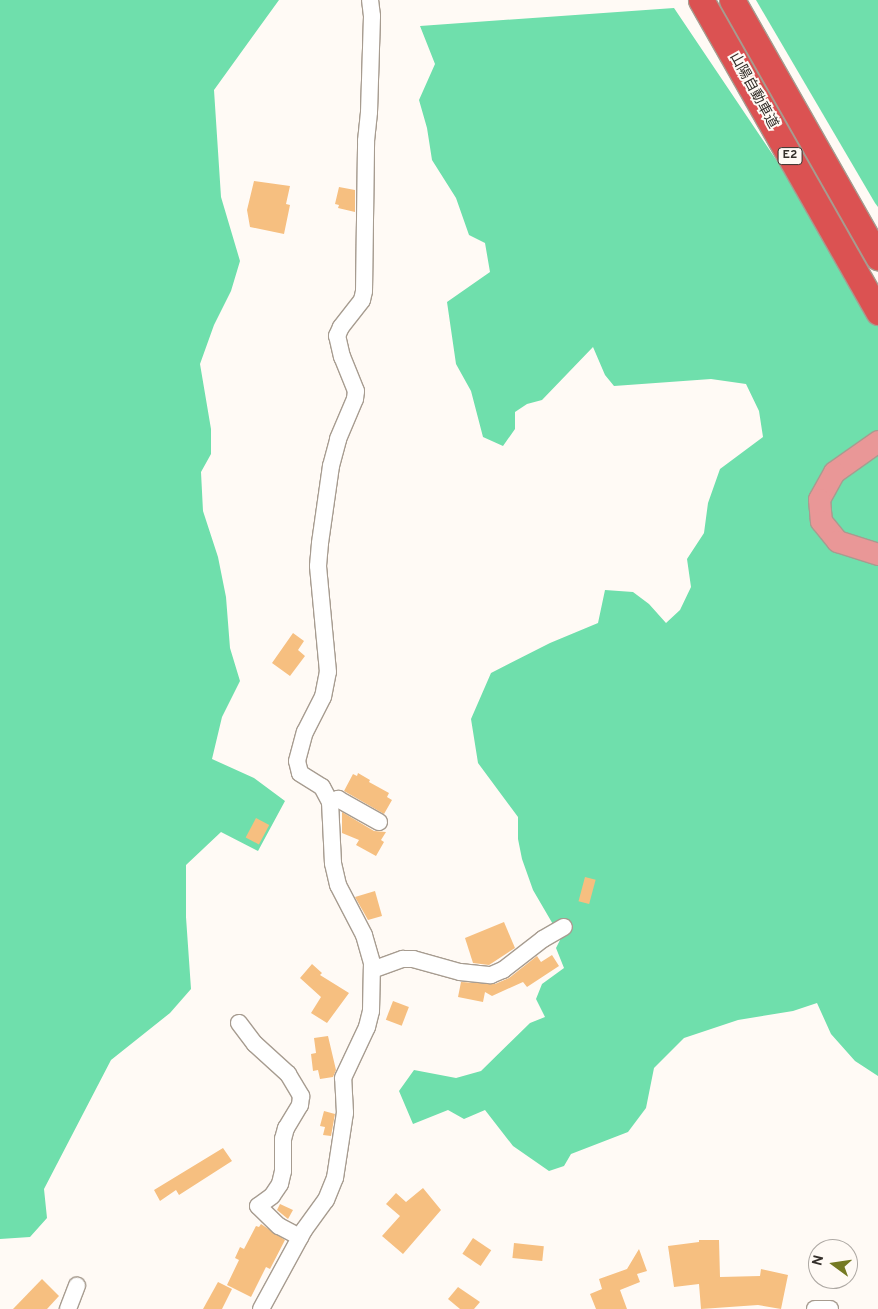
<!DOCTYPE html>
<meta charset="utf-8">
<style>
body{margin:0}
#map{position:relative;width:878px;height:1309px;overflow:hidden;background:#fffaf5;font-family:Overpass,"Noto Sans JP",sans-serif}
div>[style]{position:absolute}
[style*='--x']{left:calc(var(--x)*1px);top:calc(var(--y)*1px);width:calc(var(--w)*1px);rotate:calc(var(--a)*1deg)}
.forest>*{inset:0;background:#6fdfac}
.building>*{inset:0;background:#f6bf80;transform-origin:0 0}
.roads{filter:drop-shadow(1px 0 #a79c90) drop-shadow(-1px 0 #a79c90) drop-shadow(0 1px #a79c90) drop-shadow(0 -1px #a79c90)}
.minor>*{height:16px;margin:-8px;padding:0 8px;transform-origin:8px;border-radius:8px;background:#fff}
.major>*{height:21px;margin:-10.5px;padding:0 10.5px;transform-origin:10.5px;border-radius:10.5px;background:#e99797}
.highway>*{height:25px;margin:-12.5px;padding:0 12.5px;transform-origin:12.5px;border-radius:12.5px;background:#db5252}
span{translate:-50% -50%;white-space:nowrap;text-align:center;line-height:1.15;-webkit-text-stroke:4px #fffaf5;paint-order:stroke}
.shield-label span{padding:1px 4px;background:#fffaf5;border:1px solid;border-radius:4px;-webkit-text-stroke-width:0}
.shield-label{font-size:12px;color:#342f2a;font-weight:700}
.street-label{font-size:14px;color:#342f2a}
.north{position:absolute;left:808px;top:1239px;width:50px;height:50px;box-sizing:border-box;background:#fffaf5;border:1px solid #aea9a4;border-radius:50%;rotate:284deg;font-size:14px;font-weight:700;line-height:20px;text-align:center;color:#342f2a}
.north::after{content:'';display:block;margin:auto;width:18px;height:22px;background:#757a23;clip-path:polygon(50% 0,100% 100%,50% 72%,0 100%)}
</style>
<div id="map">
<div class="forest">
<i style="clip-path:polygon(0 0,279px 0,214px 90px,221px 197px,240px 261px,231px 291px,214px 325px,200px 364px,211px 429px,211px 454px,201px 472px,203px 511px,218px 557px,226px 597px,230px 648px,240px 681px,222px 717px,212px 759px,254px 778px,285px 801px,258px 851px,221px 832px,186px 865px,186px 917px,191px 989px,170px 1013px,111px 1060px,44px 1189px,47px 1218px,30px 1237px,0 1239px)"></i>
<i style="clip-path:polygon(756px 0,878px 0,878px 207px,875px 203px)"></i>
<i style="clip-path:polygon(674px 8px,878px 311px,878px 1076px,855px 1061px,831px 1034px,817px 1003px,793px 1011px,738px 1020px,684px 1038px,654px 1068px,646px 1108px,628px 1132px,571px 1154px,564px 1166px,549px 1171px,513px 1146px,485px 1110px,464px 1119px,448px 1110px,413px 1124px,399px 1091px,414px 1070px,456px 1078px,481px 1071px,530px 1023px,545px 1017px,536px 999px,542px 984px,564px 968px,556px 948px,561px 938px,533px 890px,522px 859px,518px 839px,518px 817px,478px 763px,471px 719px,491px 673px,550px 643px,598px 623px,605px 590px,633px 592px,649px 604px,666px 623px,680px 610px,691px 587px,687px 559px,704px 533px,708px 503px,720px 469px,763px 437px,759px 411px,746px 384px,711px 379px,614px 386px,605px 375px,593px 347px,542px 400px,527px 404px,515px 412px,515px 429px,503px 446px,483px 437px,471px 391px,456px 364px,447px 302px,490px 272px,485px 243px,469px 235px,456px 198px,432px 160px,427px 128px,419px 100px,435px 64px,420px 26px)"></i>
</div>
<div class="building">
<i style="clip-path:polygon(254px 181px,290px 186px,286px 204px,290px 205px,284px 234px,250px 227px,247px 210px)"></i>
<i style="clip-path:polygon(339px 187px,355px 190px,355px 212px,338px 208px,339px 205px,335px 204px)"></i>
<i style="clip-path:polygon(293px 633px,304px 641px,298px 650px,305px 656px,290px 676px,272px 663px)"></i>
<i style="clip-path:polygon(358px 773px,370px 780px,369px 782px,389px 793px,387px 797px,392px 800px,384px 814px,344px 791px,353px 774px,357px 776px)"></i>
<i style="clip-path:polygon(342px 812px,374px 831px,386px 832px,381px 840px,384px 842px,376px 856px,356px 845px,359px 840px,342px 833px)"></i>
<i style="left:256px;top:818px;width:15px;height:22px;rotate:28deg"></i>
<i style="left:585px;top:877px;width:11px;height:25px;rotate:15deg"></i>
<i style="clip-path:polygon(375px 891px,382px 916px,368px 920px,355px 897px)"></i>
<i style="clip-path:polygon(504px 922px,515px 948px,489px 965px,473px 963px,465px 938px)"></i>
<i style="clip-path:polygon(552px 955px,559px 966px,527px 987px,523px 982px,492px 996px,485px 992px,483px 1002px,458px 997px,461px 982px,495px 984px,509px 978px,537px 956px,541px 962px)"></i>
<i style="clip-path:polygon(312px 964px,322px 973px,320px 975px,349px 993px,327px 1023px,311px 1013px,321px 997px,300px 978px)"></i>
<i style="left:393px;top:1001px;width:17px;height:20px;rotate:21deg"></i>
<i style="clip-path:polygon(328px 1036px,336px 1070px,333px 1077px,320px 1079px,318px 1070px,313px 1071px,311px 1054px,316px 1053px,314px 1038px)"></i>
<i style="clip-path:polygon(324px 1111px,335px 1114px,331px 1136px,323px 1135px,325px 1127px,320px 1126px)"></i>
<i style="clip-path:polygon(223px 1148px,232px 1161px,179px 1195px,176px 1190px,160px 1201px,154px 1190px)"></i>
<i style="clip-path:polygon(423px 1188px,441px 1210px,403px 1254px,382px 1236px,400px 1216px,386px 1204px,396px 1193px,406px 1202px)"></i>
<i style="clip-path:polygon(280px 1204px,293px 1210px,288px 1219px,277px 1210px)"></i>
<i style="clip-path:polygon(261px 1224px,285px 1240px,270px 1269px,266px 1267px,251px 1297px,227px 1285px,239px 1260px,235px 1258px,240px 1247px,244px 1249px,256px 1226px,259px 1227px)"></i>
<i style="left:473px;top:1238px;width:22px;height:19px;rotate:34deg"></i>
<i style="clip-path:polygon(699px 1240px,719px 1240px,720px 1277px,760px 1276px,761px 1269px,788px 1275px,781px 1309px,758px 1305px,701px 1309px,699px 1284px,674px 1287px,668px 1246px,699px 1242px)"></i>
<i style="left:514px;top:1243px;width:30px;height:15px;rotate:6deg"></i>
<i style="clip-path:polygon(639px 1249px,647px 1271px,637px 1274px,640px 1282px,620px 1290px,627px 1309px,596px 1309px,590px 1294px,602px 1289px,599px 1279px,627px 1269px)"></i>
<i style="clip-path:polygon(42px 1279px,59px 1296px,47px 1309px,13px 1309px)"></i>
<i style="clip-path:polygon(218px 1282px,232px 1289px,222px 1309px,203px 1309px)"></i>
<i style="clip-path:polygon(458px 1287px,480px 1302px,474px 1309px,460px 1309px,448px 1299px)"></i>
</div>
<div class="roads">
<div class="minor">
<i style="--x:330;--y:802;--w:9;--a:-21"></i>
<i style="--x:338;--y:799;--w:47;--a:29.3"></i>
<i style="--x:372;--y:970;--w:33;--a:-20"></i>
<i style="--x:403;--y:959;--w:10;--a:0"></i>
<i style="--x:413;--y:959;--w:49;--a:15.5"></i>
<i style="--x:460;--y:972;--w:31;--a:6"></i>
<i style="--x:491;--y:975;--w:13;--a:-23"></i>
<i style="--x:503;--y:970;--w:51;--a:-37.8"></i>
<i style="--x:543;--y:939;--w:24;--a:-30"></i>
<i style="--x:239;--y:1023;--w:26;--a:53"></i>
<i style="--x:255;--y:1044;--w:45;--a:42.3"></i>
<i style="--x:288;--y:1074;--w:26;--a:59"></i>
<i style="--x:301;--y:1096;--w:9;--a:96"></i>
<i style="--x:300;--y:1105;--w:27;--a:121"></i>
<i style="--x:286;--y:1128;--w:11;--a:105"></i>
<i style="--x:283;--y:1139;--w:32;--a:90"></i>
<i style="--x:283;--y:1171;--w:13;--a:103"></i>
<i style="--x:280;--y:1184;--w:14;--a:124"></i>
<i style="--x:272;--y:1196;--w:17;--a:144"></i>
<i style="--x:258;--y:1206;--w:29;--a:44"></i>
<i style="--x:279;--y:1226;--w:24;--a:28"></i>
<i style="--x:68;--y:1309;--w:25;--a:-69"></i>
<i style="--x:261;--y:1309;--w:90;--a:-61.4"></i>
<i style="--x:304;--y:1230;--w:37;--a:-54"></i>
<i style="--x:326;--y:1200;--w:24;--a:-68"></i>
<i style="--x:335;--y:1178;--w:66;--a:-81.3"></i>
<i style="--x:345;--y:1113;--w:35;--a:-93"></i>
<i style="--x:343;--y:1078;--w:56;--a:-64.8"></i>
<i style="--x:367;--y:1027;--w:16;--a:-76"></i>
<i style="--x:371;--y:1011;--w:48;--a:-88.8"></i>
<i style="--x:372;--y:963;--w:29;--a:-106"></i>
<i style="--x:364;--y:935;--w:56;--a:-117.5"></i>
<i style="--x:338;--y:885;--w:23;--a:-103"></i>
<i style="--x:333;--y:863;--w:61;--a:-92.8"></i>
<i style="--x:330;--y:802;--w:17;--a:-118"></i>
<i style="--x:322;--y:787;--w:26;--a:-148"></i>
<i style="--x:300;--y:773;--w:12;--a:-104"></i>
<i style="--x:297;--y:761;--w:30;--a:-75"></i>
<i style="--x:305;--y:732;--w:39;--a:-63"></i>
<i style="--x:323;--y:697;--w:25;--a:-79"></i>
<i style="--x:328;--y:672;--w:106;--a:-95.4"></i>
<i style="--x:318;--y:566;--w:23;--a:-85"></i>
<i style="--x:320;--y:543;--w:78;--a:-81.9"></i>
<i style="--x:331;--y:466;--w:28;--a:-75"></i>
<i style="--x:338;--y:439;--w:43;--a:-67"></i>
<i style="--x:355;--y:399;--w:8;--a:-83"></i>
<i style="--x:356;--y:391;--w:37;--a:-112"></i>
<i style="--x:342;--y:357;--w:22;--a:-103"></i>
<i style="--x:337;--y:336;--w:10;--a:-66"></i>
<i style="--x:341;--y:327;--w:34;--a:-52"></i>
<i style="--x:362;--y:300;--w:9;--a:-77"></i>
<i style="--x:364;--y:291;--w:150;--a:-89.2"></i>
<i style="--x:366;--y:141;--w:29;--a:-84"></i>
<i style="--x:369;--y:112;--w:96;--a:-88.2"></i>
<i style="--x:372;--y:16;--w:16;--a:-97"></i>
<i style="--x:815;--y:1309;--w:15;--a:0"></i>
</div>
<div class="major">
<i style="--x:878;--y:441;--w:54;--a:144.8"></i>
<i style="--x:834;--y:472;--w:31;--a:119"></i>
<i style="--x:819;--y:499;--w:22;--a:85"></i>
<i style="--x:821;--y:521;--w:26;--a:51"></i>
<i style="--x:837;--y:541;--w:43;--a:17.6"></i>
</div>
<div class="highway">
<i style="--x:701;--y:0;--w:359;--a:60.4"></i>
<i style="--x:732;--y:0;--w:296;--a:60.4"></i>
</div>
</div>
<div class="shield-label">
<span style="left:790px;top:156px">E2</span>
</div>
<div class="street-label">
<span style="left:753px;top:91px;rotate:61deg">山陽自動車道</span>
</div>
<div class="north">N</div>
</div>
